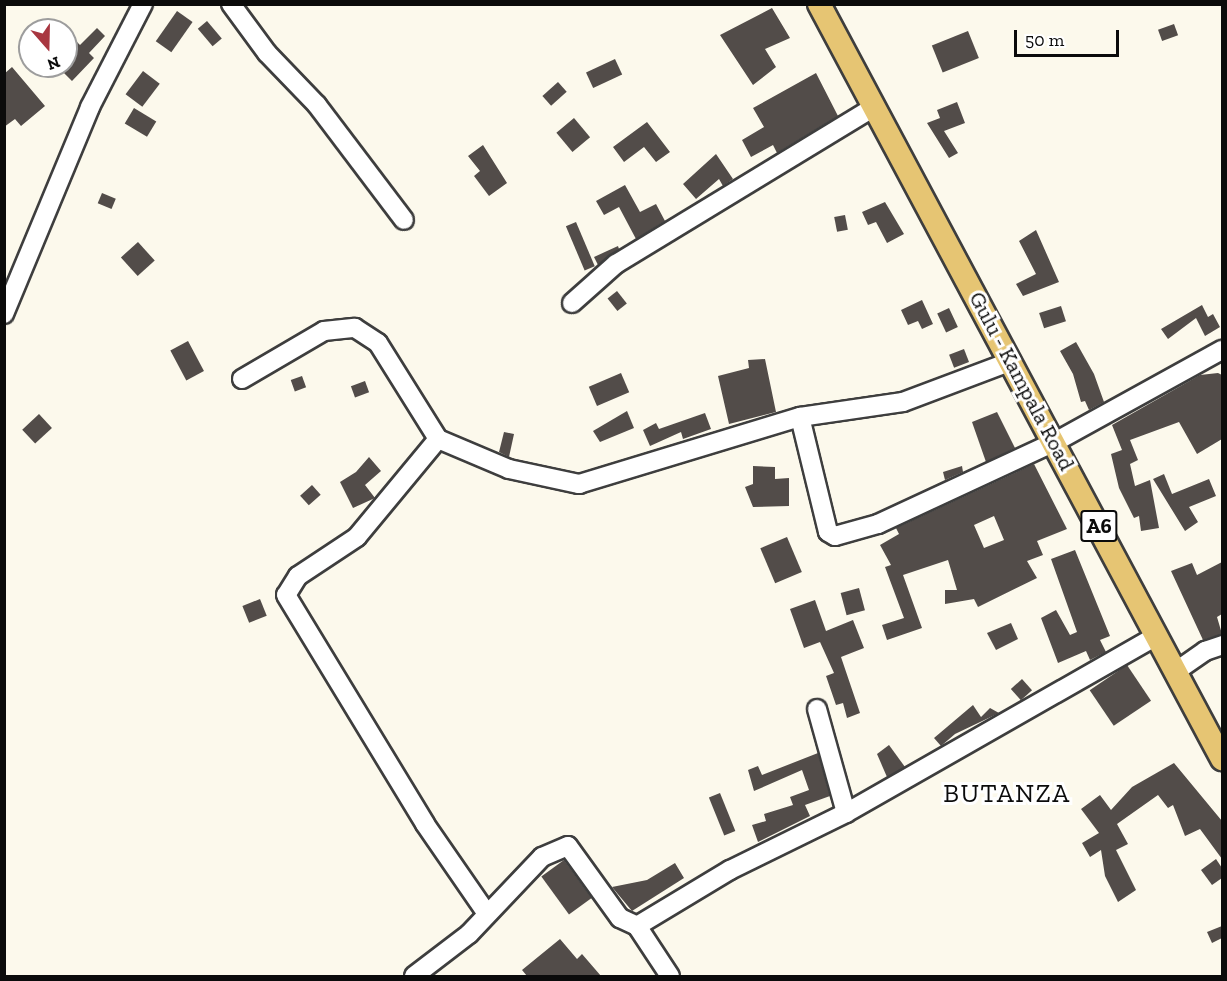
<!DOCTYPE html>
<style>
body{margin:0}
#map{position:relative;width:1227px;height:981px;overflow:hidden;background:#fcf9ec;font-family:"Zilla Slab",serif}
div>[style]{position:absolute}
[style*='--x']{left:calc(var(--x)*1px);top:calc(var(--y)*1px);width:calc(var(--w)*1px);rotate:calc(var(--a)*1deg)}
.building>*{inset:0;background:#524c49;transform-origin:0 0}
.roads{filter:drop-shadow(2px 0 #3e3e3e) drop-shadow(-2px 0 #3e3e3e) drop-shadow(0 2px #3e3e3e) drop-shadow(0 -2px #3e3e3e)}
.minor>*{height:18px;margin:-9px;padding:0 9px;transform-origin:9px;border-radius:9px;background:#fff}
.major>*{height:22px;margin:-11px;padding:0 11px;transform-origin:11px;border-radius:11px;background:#e6c573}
span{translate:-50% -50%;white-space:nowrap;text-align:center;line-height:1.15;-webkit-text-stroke:6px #fff;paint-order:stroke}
.shield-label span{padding:2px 4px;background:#fff;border:2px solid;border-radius:4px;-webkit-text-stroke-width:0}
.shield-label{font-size:21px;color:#0b0b0b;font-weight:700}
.street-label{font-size:22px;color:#0b0b0b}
.quarter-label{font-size:26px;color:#0b0b0b;letter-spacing:1.5px}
.frame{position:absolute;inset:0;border:6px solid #0b0b0b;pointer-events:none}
.north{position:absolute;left:18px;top:18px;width:60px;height:60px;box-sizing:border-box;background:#fff;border:2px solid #9d9d9d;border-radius:50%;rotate:160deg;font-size:16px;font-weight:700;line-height:24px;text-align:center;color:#0b0b0b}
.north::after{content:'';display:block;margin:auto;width:21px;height:27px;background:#a83640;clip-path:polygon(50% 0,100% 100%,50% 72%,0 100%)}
.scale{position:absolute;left:1014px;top:30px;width:105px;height:27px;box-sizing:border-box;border:3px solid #0b0b0b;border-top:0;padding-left:8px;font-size:18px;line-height:21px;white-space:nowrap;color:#0b0b0b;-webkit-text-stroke:4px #fff;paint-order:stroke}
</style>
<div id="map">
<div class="building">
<i style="clip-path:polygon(772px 8px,790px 38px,765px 49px,776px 67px,753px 85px,720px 35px)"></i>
<i style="left:177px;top:11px;width:19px;height:37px;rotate:35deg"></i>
<i style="left:207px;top:21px;width:23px;height:12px;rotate:50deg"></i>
<i style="left:1174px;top:24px;width:12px;height:17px;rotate:70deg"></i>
<i style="clip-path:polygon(97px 28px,105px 36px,89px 53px,94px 58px,72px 81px,57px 66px,66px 66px,66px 51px,76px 41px,80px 45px)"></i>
<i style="left:968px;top:31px;width:29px;height:39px;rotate:68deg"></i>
<i style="left:615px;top:59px;width:17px;height:32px;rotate:65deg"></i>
<i style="clip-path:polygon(12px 67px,45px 106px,21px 126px,15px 119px,4px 127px,4px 74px)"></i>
<i style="left:143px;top:71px;width:21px;height:29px;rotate:37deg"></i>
<i style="clip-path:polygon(816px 73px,838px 116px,777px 153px,773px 145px,751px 157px,742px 140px,764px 127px,753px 108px)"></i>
<i style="left:558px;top:82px;width:13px;height:21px;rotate:48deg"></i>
<i style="clip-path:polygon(957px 102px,965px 123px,944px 131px,958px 153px,949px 158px,927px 123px,940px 118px,937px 110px)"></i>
<i style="left:134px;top:108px;width:26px;height:18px;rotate:31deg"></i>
<i style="left:574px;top:118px;width:25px;height:23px;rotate:50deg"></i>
<i style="clip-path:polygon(647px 122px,670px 152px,656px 162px,644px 147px,624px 162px,613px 147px)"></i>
<i style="clip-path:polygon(483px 145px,507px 183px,489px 196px,474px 176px,480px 171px,468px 156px)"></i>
<i style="clip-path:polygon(716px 154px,733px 179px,723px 186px,719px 179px,696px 199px,683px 184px)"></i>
<i style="clip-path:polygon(625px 185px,640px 212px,656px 204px,665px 221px,636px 239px,619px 207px,604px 215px,596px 201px)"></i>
<i style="left:102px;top:193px;width:15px;height:11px;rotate:23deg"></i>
<i style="clip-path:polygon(885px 202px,904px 234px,887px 243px,876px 222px,868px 225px,862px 212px)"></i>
<i style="left:845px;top:215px;width:15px;height:11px;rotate:79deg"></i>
<i style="left:576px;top:222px;width:48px;height:11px;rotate:67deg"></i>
<i style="clip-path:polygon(1036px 230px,1059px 282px,1023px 296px,1016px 284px,1036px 274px,1019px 241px)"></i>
<i style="left:138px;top:242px;width:25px;height:23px;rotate:48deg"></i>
<i style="clip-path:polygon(618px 246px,619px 249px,598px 265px,594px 257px)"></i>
<i style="left:617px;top:291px;width:16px;height:12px;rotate:52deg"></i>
<i style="clip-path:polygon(922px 300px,933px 324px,922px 329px,918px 321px,908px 325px,901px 310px)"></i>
<i style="clip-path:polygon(1202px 305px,1208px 317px,1213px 314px,1220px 327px,1205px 336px,1196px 318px,1168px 339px,1161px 329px)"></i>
<i style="left:1061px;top:306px;width:16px;height:23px;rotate:72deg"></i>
<i style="left:949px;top:308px;width:21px;height:13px;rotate:65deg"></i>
<i style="left:188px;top:341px;width:34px;height:20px;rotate:62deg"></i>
<i style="clip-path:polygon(1076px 342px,1094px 374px,1104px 402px,1089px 410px,1085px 401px,1081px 402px,1073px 374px,1060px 351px)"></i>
<i style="left:964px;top:349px;width:14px;height:16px;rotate:69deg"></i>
<i style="clip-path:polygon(765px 359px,776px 412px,729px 424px,718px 376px,749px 368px,748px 360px)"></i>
<i style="left:621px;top:373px;width:21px;height:35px;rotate:67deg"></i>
<i style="clip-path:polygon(1218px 373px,1222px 375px,1222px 439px,1197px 454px,1179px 422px,1130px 440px,1138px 460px,1130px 464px,1135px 486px,1150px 480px,1159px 528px,1141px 531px,1139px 516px,1134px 518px,1119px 488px,1111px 454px,1122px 450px,1112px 425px,1200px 375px)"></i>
<i style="left:302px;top:376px;width:12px;height:12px;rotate:70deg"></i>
<i style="left:365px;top:381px;width:12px;height:15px;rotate:70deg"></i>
<i style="clip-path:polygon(627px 411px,634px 428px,600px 442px,593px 431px)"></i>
<i style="clip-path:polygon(997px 412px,1015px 448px,986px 462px,972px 422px)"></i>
<i style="clip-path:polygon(705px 413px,711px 429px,683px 439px,681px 432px,650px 446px,643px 430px,656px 423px,659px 429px)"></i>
<i style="left:39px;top:414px;width:19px;height:23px;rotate:47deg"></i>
<i style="clip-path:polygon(504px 432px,514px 434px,509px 457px,499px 452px)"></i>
<i style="clip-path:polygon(369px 457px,381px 471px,365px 485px,375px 498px,353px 508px,340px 482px,356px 472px)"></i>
<i style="clip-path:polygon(evenodd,1034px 464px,1067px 529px,1037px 541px,1043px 555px,1027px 561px,1037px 578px,978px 607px,974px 599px,945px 604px,945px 590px,957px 590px,948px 560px,903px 575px,922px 628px,887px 640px,882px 625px,904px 618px,885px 567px,891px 565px,880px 545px,899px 534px,896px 528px,1034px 464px,994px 516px,1004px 540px,984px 548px,974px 525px,994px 516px)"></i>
<i style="clip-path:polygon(753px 466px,775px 467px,775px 479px,789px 478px,789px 506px,753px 507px,745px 487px,753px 484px)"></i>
<i style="clip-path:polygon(962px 466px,963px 472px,945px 480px,943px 472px)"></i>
<i style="clip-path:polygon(1164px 474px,1172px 494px,1209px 479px,1216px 496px,1189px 507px,1198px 522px,1185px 531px,1153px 479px)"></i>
<i style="left:312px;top:485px;width:13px;height:16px;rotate:48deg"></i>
<i style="left:787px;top:537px;width:38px;height:29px;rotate:67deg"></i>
<i style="clip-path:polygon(1075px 550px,1110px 636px,1100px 640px,1106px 652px,1090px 660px,1086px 651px,1058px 663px,1041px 618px,1056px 610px,1070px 635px,1077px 632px,1051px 559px)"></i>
<i style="clip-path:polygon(1222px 562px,1222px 614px,1217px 617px,1222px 634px,1203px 640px,1171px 571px,1192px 563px,1197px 575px)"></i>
<i style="left:859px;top:588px;width:23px;height:19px;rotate:75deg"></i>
<i style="left:260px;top:599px;width:18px;height:19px;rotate:68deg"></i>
<i style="clip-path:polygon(815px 600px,826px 631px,853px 620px,864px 648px,841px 657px,860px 713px,847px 718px,843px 703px,836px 705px,826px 676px,834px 673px,820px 642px,804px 648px,790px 609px)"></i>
<i style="clip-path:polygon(1011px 623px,1018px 639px,996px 650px,987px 633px)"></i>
<i style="left:1127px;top:665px;width:43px;height:45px;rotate:56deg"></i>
<i style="left:1022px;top:679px;width:15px;height:15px;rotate:48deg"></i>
<i style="clip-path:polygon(973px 705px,981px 717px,990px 708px,999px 713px,955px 734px,941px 746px,934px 738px)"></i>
<i style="clip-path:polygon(889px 745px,905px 767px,887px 777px,877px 754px)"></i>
<i style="clip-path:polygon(818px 753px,830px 796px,805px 805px,810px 816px,758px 842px,752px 825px,766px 821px,764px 814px,793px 805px,790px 797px,809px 790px,802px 770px,754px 791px,748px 770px,758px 766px,762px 775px)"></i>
<i style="clip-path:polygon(1174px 763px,1222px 821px,1222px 859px,1200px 829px,1185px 836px,1173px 805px,1168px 808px,1158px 795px,1117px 824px,1128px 844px,1116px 850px,1136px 890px,1118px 902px,1105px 876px,1101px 850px,1090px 857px,1082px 843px,1099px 833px,1081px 809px,1100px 795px,1111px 810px,1132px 787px)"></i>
<i style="left:720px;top:793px;width:41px;height:12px;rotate:68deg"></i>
<i style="clip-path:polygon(1216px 859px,1222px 868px,1222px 878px,1212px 885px,1201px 870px)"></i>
<i style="left:564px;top:860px;width:47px;height:28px;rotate:54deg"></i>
<i style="clip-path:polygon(675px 863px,684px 878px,632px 911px,612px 887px,647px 880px)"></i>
<i style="clip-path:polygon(1222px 926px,1222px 938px,1212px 943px,1207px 932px)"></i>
<i style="clip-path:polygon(560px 939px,577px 959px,582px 954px,601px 976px,527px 976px,522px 970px)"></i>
</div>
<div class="roads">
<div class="minor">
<i style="--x:231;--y:4;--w:61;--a:53.7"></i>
<i style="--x:267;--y:53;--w:72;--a:46.1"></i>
<i style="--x:317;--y:105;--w:144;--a:52.9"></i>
<i style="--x:572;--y:303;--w:59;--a:-41.6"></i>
<i style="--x:616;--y:264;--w:302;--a:-31.3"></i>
<i style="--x:4;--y:314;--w:224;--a:-67.4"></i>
<i style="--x:90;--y:107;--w:116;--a:-62.8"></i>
<i style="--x:242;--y:379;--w:95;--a:-30.3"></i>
<i style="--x:324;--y:331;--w:31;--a:-6"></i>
<i style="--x:355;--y:328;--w:27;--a:33"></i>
<i style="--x:378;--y:343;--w:113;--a:58"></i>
<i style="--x:438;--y:439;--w:77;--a:22.9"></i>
<i style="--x:509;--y:469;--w:72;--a:12.1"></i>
<i style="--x:579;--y:484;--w:231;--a:-16.9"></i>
<i style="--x:800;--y:417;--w:104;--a:-8.3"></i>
<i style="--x:903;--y:402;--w:116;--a:-20.6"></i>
<i style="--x:800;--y:417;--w:118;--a:76.3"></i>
<i style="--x:828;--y:532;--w:8;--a:30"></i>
<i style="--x:835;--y:536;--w:45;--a:-15.6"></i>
<i style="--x:878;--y:524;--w:195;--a:-24.9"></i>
<i style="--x:1055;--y:442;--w:191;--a:-28.9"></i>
<i style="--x:438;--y:439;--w:127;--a:129.6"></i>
<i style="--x:357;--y:537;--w:71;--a:146.5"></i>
<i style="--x:298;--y:576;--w:22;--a:122"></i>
<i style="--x:286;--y:595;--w:268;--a:58.7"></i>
<i style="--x:425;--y:824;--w:109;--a:55.4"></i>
<i style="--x:1175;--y:672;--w:37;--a:-35"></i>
<i style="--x:1205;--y:651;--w:18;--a:-19"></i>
<i style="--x:817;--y:709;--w:108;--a:74.4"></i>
<i style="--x:637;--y:926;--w:109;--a:-31.1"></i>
<i style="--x:730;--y:870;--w:129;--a:-26.2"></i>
<i style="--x:846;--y:813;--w:357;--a:-29.7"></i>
<i style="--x:414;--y:976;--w:69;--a:-37.4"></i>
<i style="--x:469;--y:934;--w:106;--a:-46.5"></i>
<i style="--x:542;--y:857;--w:28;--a:-23"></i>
<i style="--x:568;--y:846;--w:89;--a:54.2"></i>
<i style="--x:620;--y:918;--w:19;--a:25"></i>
<i style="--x:637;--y:926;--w:60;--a:56.6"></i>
</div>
<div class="major">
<i style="--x:819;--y:4;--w:856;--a:61.91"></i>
</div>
</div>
<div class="shield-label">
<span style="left:1099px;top:526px">A6</span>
</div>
<div class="street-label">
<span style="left:1022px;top:381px;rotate:62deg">Gulu - Kampala Road</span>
</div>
<div class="quarter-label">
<span style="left:1007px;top:794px">BUTANZA</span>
</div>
<div class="frame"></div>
<div class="north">N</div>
<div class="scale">50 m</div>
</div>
